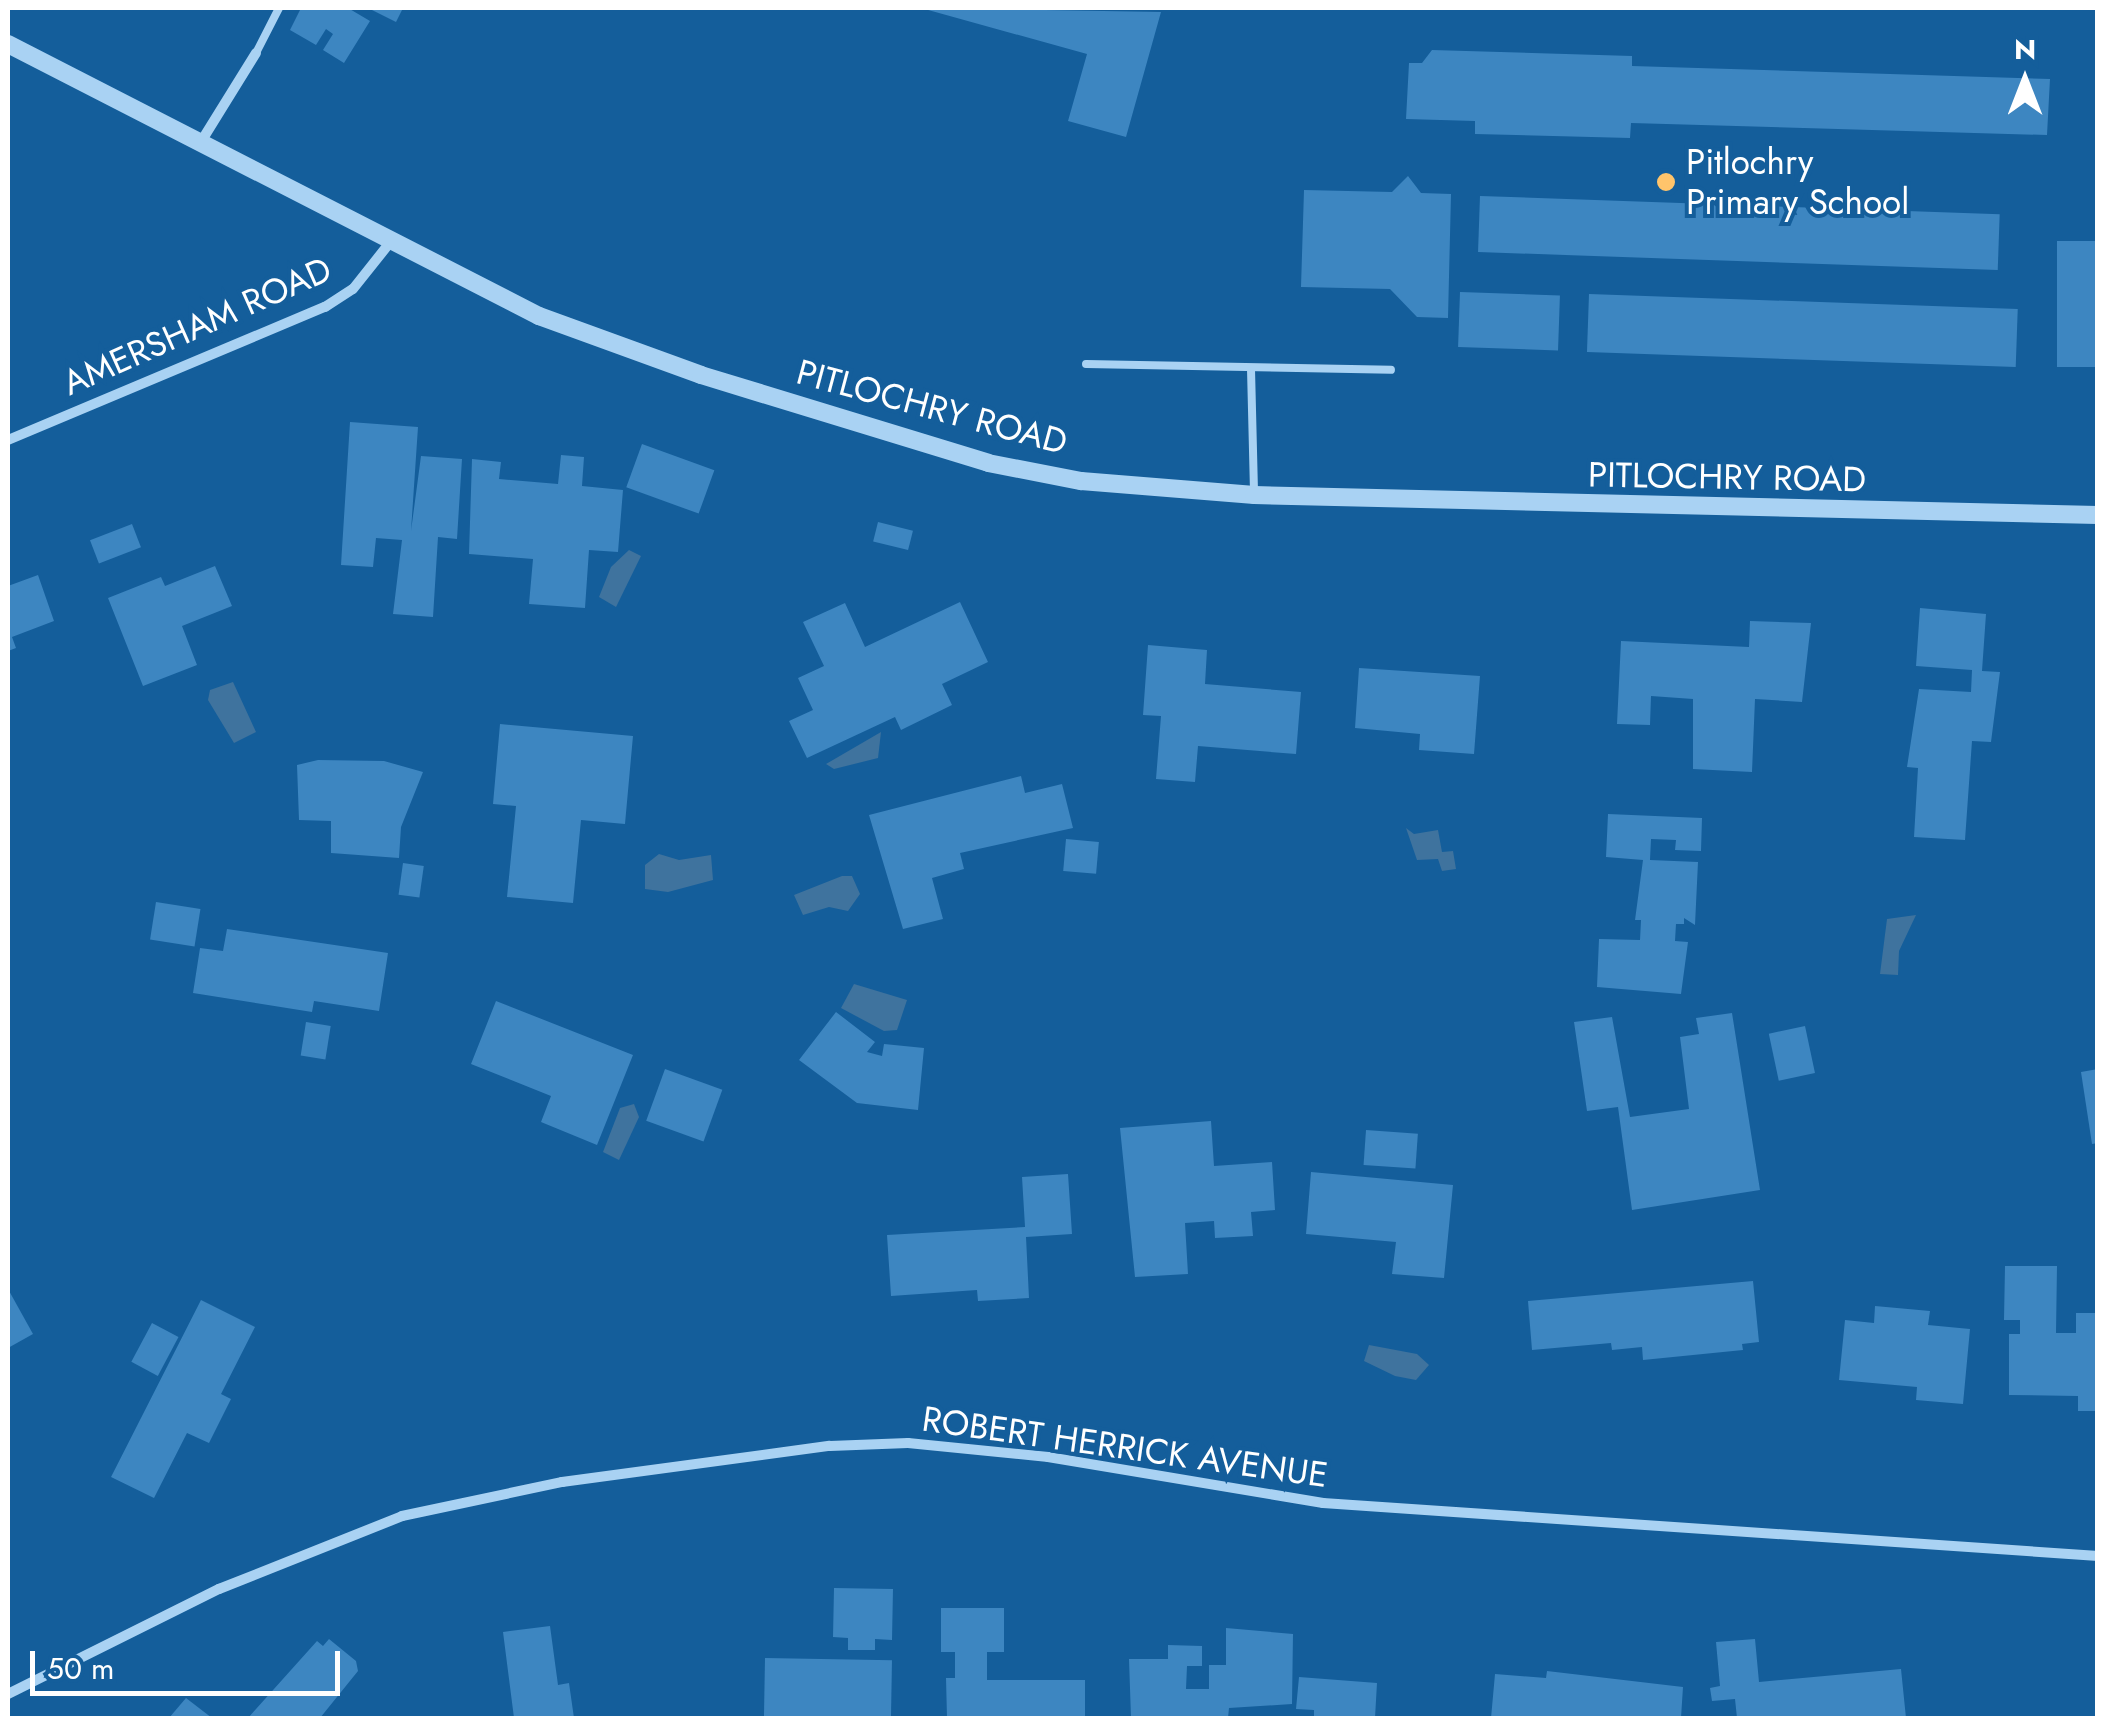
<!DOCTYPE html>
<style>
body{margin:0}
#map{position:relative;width:2105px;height:1726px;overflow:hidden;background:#145e9b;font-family:Jost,sans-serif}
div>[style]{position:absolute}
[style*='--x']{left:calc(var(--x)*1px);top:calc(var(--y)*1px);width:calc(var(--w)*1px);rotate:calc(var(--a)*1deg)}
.water>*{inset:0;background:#3f739e}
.building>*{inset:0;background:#3d86c1;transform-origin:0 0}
.service>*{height:8px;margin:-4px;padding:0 4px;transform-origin:4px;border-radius:4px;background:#a9d2f3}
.minor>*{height:10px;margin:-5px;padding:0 5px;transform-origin:5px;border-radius:5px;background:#a9d2f3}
.tertiary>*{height:18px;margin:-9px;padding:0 9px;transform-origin:9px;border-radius:9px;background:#a9d2f3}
.dots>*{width:28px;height:28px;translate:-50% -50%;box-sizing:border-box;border:5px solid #145e9b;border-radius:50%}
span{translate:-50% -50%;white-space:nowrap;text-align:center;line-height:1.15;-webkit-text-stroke:8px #145e9b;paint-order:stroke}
.poi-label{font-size:35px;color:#fff}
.left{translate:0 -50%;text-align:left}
.street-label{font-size:35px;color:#fff}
.frame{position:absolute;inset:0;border:10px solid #fff;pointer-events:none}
.north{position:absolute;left:1975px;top:30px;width:100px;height:100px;-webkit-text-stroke:8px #145e9b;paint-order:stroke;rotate:0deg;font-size:28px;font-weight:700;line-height:40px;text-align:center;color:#fff}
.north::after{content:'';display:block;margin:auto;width:35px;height:45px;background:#fff;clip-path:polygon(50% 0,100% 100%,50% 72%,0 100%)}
.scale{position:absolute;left:30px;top:1651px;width:310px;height:45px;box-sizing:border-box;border:5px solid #fff;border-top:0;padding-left:12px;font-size:30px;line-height:35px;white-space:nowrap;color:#fff;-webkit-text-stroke:8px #145e9b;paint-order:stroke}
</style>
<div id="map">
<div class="water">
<i style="clip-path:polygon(629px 550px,641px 556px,616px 607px,599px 597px,611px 567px)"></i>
<i style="clip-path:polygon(233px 682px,256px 732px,234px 743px,208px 700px,210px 690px)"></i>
<i style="clip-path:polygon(881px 732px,878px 758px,834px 769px,826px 764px)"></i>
<i style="clip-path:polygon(1406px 828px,1414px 834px,1438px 830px,1442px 852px,1453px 851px,1456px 869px,1442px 871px,1438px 859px,1417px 860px)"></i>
<i style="clip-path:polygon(659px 854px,679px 860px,711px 855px,713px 880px,668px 892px,645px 889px,645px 865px)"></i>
<i style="clip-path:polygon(842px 876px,852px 876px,860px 894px,848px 911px,829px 907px,803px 915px,794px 895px)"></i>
<i style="clip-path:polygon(1916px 915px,1899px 951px,1898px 975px,1880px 974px,1887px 919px)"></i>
<i style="clip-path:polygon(854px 984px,907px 1000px,897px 1030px,884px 1031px,841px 1008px)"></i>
<i style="clip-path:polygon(634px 1104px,639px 1117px,619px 1160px,603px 1152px,620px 1108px)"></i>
<i style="clip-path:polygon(1369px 1345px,1417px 1354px,1429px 1365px,1416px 1380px,1395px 1376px,1364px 1361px)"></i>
</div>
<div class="building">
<i style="clip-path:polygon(301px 8px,348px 8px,370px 21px,344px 63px,323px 50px,333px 34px,326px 29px,316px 45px,290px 30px)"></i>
<i style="clip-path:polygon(368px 8px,403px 8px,396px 22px)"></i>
<i style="clip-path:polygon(921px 8px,1161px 12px,1126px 137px,1068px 121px,1087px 54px)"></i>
<i style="clip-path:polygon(1432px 50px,1632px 56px,1632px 66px,2050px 79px,2047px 135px,1631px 123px,1630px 138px,1475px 134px,1475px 121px,1406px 119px,1409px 63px,1422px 63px)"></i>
<i style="clip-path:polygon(1408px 176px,1421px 193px,1451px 194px,1448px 318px,1417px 317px,1390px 289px,1301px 287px,1304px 190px,1392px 192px)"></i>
<i style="left:1480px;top:196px;width:520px;height:56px;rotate:2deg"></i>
<i style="left:2057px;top:241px;width:41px;height:126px"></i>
<i style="left:1460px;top:292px;width:100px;height:55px;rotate:2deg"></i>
<i style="left:1589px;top:294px;width:429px;height:58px;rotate:2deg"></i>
<i style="clip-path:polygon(350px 422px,418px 427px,411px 531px,421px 456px,462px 459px,457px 539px,438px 537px,433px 617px,393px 614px,402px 540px,376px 538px,373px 567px,341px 565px)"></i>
<i style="left:642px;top:444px;width:77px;height:46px;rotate:20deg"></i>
<i style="clip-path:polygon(561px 455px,584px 457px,582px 486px,623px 490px,618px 552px,589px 550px,585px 608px,529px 604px,533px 559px,469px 554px,472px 459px,501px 462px,499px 479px,558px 484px)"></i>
<i style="left:878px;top:522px;width:36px;height:20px;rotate:14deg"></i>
<i style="left:132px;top:524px;width:25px;height:45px;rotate:69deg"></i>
<i style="clip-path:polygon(215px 566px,232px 606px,182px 626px,197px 665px,143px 686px,108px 598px,161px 577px,165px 586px)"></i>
<i style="clip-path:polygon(38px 575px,54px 621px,12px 637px,16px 648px,8px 651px,8px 586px)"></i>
<i style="clip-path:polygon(960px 602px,988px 662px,942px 684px,952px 705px,901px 730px,895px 717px,807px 758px,789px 721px,813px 710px,798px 678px,824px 666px,803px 622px,845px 603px,865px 647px)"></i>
<i style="clip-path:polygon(1920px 608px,1986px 614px,1982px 671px,2000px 672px,1991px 742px,1972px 741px,1965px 840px,1914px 837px,1918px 768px,1907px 767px,1919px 689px,1971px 692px,1972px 670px,1916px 666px)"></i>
<i style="clip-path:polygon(1750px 621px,1811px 623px,1802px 702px,1755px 699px,1752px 772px,1693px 769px,1693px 699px,1651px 696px,1650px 725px,1617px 724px,1621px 641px,1749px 647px)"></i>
<i style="clip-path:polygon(1148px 645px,1207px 650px,1205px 684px,1301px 692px,1296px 754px,1198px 746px,1195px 782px,1156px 779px,1161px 716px,1143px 715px)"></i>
<i style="clip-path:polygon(1359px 668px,1480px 676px,1474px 754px,1419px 750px,1420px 734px,1355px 728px)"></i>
<i style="clip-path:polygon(500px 724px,633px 736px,625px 824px,581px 820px,573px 903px,507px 897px,516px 806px,493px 804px)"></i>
<i style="clip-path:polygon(318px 760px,384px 761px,423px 772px,401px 827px,399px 858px,331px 853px,331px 821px,299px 820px,297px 765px)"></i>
<i style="clip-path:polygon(1021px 776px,1025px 793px,1062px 784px,1073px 828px,960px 853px,964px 869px,932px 878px,943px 919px,903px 929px,869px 815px)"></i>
<i style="clip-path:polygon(1608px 814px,1702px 818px,1701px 851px,1675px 850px,1676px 840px,1651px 839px,1650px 860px,1698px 862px,1695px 925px,1684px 918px,1684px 924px,1676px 924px,1675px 941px,1688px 942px,1681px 994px,1597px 987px,1599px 939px,1640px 940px,1641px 920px,1635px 920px,1643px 860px,1606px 857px)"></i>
<i style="left:1066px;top:839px;width:33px;height:32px;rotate:5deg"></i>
<i style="left:403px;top:863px;width:21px;height:32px;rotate:8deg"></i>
<i style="left:156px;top:902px;width:45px;height:38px;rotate:9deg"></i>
<i style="clip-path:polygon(227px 929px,388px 953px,379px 1011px,314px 1001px,312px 1012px,193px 993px,200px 948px,223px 951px)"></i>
<i style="clip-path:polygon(496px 1001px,633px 1055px,597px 1145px,541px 1122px,551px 1096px,471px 1064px)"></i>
<i style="clip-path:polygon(836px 1012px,875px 1042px,867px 1052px,882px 1056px,884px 1044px,924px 1048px,918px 1110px,857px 1103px,799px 1060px)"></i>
<i style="clip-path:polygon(1732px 1013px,1760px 1190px,1632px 1210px,1618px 1107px,1587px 1111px,1574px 1022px,1612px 1017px,1630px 1117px,1689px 1109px,1680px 1037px,1699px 1034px,1696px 1018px)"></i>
<i style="left:306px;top:1022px;width:25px;height:34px;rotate:9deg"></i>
<i style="left:1805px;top:1026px;width:48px;height:37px;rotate:78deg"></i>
<i style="left:665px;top:1069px;width:61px;height:55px;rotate:20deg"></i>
<i style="clip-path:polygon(2098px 1069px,2098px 1143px,2092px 1144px,2081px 1072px)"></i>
<i style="clip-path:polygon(1211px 1121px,1214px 1166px,1272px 1162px,1275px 1210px,1251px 1212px,1253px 1236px,1215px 1238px,1214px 1221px,1185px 1223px,1188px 1274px,1135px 1277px,1120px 1128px)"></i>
<i style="left:1366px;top:1130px;width:52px;height:35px;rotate:4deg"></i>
<i style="clip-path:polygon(1311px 1172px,1453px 1185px,1444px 1278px,1392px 1274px,1396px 1242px,1306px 1234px)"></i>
<i style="clip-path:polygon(1068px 1174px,1072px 1234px,1026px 1237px,1029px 1298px,978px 1301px,977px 1290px,891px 1296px,887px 1235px,1025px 1227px,1022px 1177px)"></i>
<i style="clip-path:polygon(2005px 1266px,2057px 1266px,2056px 1333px,2076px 1333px,2076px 1313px,2098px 1313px,2098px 1411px,2078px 1411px,2078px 1396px,2009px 1395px,2009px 1334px,2020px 1334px,2020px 1320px,2004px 1320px)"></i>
<i style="clip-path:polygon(1753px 1281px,1759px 1342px,1742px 1344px,1743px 1350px,1643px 1360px,1642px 1347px,1612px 1350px,1611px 1343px,1532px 1350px,1528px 1301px)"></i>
<i style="clip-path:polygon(8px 1289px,33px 1334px,8px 1348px)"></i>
<i style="clip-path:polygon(201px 1300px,255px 1327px,221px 1394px,231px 1399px,209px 1443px,187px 1433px,154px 1498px,111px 1477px)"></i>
<i style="clip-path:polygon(1875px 1306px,1930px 1311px,1928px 1325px,1970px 1329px,1963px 1404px,1916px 1400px,1917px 1387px,1839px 1380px,1845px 1320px,1874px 1323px)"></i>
<i style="left:152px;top:1323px;width:30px;height:44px;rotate:28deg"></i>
<i style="clip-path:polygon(834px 1588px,893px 1589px,892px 1640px,875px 1639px,875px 1650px,848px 1650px,848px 1638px,833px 1637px)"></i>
<i style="clip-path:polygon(941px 1608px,1004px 1608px,1004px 1652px,987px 1652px,987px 1680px,1085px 1680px,1085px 1718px,947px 1718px,946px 1678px,955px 1678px,955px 1652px,941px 1652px)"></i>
<i style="clip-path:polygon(550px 1626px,558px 1685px,569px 1683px,574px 1718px,514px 1718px,503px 1632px)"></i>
<i style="clip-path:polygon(1226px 1628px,1293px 1634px,1292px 1704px,1229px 1708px,1228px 1718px,1131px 1718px,1129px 1659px,1168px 1659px,1168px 1645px,1202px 1646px,1202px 1666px,1187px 1666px,1186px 1689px,1209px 1689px,1209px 1665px,1226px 1665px)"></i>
<i style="clip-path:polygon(329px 1639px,356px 1661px,358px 1671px,320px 1718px,248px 1718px,317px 1641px,323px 1646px)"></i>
<i style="clip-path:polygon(1755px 1639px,1759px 1682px,1901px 1669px,1906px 1718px,1737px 1718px,1735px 1699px,1712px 1701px,1710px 1688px,1720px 1686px,1716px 1642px)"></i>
<i style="left:765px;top:1658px;width:127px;height:60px;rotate:1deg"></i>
<i style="clip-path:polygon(1547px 1671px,1683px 1687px,1681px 1718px,1491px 1718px,1495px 1674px,1546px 1678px)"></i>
<i style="clip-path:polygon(1299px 1677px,1377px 1683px,1375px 1718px,1314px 1717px,1314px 1710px,1296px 1709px)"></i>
<i style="clip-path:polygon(186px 1698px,212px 1718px,169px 1718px)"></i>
</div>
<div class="service">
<i style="--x:256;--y:53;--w:51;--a:-62.9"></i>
<i style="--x:1086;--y:364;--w:305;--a:1.1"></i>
<i style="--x:1251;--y:369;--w:126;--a:88.6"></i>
</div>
<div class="minor">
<i style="--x:199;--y:145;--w:108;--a:-58.2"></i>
<i style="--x:8;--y:440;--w:344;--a:-22.8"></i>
<i style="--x:325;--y:307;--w:33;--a:-33"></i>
<i style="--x:353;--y:289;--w:63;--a:-51.5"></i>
<i style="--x:8;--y:1694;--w:236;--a:-26.5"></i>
<i style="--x:219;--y:1589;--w:197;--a:-21.7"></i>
<i style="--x:402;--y:1516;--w:164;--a:-12"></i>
<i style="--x:562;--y:1482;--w:270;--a:-7.7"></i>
<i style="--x:830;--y:1446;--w:78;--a:-2.2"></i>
<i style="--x:908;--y:1443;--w:141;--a:5.7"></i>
<i style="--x:1048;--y:1457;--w:279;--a:9.5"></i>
<i style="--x:1323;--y:1503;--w:777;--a:3.91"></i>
</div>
<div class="tertiary">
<i style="--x:8;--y:44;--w:597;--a:27.12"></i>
<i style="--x:539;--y:316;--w:172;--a:20"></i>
<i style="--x:701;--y:375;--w:300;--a:17"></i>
<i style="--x:988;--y:463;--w:95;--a:11"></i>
<i style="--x:1081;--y:481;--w:174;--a:4.6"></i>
<i style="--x:1254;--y:495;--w:844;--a:1.36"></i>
</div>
<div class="dots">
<i style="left:1666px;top:182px;background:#ffc46b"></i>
</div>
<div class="poi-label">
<span class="left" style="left:1686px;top:182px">Pitlochry<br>Primary School</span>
</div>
<div class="street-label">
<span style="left:197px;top:326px;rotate:-24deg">AMERSHAM ROAD</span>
<span style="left:932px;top:407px;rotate:15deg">PITLOCHRY ROAD</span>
<span style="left:1727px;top:477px;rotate:1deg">PITLOCHRY ROAD</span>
<span style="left:1125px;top:1447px;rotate:8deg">ROBERT HERRICK AVENUE</span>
</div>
<div class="frame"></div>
<div class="north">N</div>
<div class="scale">50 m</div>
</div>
